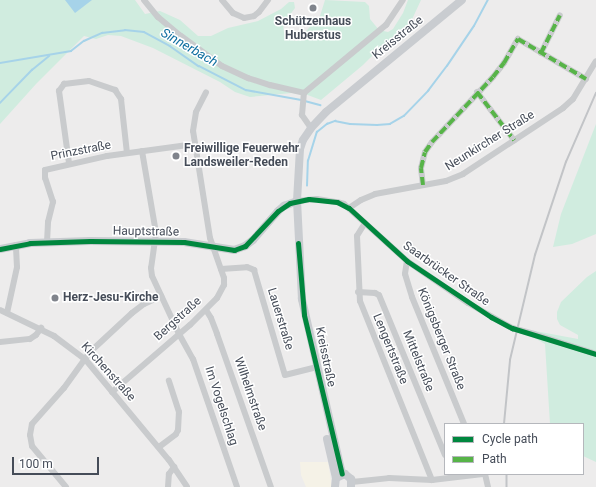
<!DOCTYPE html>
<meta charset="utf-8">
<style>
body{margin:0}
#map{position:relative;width:596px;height:487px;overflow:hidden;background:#edecec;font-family:Roboto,sans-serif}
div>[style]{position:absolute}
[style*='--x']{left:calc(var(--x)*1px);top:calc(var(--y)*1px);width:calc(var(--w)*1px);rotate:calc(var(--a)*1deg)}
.commercial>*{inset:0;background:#f5f2e7}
.green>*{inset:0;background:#d0ecdf}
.water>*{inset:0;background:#a6d3e9}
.stream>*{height:1.5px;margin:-0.75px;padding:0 0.75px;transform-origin:0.75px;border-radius:0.75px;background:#a6d3e9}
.street>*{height:6px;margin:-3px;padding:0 3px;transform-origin:3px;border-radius:3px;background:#c9cbcd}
.secondary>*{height:8px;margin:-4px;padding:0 4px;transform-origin:4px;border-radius:4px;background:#c9ccd0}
.rail>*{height:1.5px;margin:-0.75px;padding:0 0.75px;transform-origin:0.75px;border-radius:0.75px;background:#c2c4c7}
.street-bridge>*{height:6px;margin:-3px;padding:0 3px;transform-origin:3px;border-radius:3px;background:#c9cbcd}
.quiet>*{height:4px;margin-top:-2px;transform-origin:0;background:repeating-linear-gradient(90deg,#57b448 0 8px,transparent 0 12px)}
.cycleway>*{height:5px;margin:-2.5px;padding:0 2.5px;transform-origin:2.5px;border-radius:2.5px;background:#00873e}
.dots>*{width:11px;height:11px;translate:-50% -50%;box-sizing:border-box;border:2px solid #fff;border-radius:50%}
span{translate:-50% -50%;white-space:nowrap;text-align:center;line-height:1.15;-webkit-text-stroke:3px #fff;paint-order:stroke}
.poi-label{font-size:12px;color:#454c58;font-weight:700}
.left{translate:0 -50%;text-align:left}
.street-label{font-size:12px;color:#454c58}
.water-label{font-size:13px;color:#106fa0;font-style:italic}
.legend{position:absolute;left:444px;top:423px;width:140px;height:52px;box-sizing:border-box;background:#fff;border:1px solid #b5b7bc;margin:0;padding:5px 7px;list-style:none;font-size:12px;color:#454c58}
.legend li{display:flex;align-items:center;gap:8px;height:20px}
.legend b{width:20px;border:1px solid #b5b7bc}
.scale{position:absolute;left:12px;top:457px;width:87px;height:18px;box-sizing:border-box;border:2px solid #454c58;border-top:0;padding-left:5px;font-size:12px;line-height:14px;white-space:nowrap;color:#454c58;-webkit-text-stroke:3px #fff;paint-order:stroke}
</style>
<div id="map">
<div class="commercial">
<i style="clip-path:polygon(300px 462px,328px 462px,332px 487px,306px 487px,301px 475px)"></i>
</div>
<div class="green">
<i style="clip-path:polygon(0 0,135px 0,145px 14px,160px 11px,180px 20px,198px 36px,211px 36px,228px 28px,258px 21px,281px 9px,289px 2px,294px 2px,295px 8px,283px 24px,284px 33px,288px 39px,297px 41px,320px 16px,325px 0,365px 2px,369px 6px,370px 19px,379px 30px,388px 32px,393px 29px,403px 13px,408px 0,421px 0,408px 28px,380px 48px,363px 65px,321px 100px,305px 94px,292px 93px,250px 97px,235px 92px,220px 82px,153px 48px,121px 36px,108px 35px,96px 39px,84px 36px,36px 84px,0 124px)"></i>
<i style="clip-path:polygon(596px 124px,596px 234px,572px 244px,553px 247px,561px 214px)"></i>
<i style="clip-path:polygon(596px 271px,596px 462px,583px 456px,583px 424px,550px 424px,545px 344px,533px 337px,535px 331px,578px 339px,578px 335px,560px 325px,557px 319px,557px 312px,561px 302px,587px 277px)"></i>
</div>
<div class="water">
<i style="clip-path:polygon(65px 0,92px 0,75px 13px)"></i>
</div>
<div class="stream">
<i style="--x:0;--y:63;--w:72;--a:-9.6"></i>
<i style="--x:71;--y:51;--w:16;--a:-38"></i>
<i style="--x:84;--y:41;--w:20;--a:-24"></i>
<i style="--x:102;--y:33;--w:23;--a:-7"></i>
<i style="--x:125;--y:30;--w:19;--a:6"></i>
<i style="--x:144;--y:32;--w:30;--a:28"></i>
<i style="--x:170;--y:46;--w:35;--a:35"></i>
<i style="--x:199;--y:66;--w:53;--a:27.1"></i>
<i style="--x:246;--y:90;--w:56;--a:10.3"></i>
<i style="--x:305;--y:101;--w:16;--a:15"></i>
<i style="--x:0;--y:103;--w:46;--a:-45.9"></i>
<i style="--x:32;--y:70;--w:22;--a:-39"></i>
<i style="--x:307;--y:186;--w:25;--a:-88"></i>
<i style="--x:308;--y:161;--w:30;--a:-73"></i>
<i style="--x:317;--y:132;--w:13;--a:-39"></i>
<i style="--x:327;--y:124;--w:9;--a:-21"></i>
<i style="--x:335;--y:121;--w:15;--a:11"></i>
<i style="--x:350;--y:124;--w:27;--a:2"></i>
<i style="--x:377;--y:125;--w:13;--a:-4"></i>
<i style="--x:390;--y:124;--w:16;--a:-30"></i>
<i style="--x:404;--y:116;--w:35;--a:-46"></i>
<i style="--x:428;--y:91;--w:31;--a:-53"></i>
<i style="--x:447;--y:66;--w:48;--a:-56"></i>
<i style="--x:474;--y:26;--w:30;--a:-62"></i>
</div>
<div class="street">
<i style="--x:144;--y:0;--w:22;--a:51"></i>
<i style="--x:158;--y:17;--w:30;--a:40"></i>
<i style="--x:181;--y:36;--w:51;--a:36.2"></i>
<i style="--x:222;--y:66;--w:29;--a:25"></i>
<i style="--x:248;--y:78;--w:23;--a:18"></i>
<i style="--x:270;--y:85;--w:35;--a:13"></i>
<i style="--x:222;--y:0;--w:17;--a:50"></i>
<i style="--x:233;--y:13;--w:12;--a:24"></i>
<i style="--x:244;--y:18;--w:10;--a:-11"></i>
<i style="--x:254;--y:16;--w:6;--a:-39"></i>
<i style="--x:259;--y:12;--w:15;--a:-53"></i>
<i style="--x:541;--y:53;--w:42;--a:-63.4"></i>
<i style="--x:477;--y:92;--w:61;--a:52.4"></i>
<i style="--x:311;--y:128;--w:16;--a:-125"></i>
<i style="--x:302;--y:115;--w:22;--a:-85"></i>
<i style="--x:304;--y:93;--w:107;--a:-39.7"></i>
<i style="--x:386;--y:25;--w:30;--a:-56"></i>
<i style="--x:142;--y:151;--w:83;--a:80.3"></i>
<i style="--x:156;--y:233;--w:35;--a:98"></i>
<i style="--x:151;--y:268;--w:8;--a:83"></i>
<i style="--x:152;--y:276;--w:64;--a:65"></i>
<i style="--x:179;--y:334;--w:29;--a:61"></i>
<i style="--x:193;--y:359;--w:135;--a:71"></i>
<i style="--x:69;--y:163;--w:73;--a:-97.9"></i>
<i style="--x:59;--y:91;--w:9;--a:-54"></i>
<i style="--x:64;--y:84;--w:25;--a:-7"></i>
<i style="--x:89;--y:81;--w:28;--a:19"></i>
<i style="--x:115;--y:90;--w:11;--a:56"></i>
<i style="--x:121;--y:99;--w:54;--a:83.7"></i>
<i style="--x:423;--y:185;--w:17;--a:-97"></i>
<i style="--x:421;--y:168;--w:16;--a:-76"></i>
<i style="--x:425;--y:152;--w:12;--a:-55"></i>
<i style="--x:432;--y:142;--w:89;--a:-46.8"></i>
<i style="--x:493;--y:77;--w:18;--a:-52"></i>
<i style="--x:504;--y:63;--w:28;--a:-60"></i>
<i style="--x:518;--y:39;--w:79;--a:30.5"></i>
<i style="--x:297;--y:201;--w:20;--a:-6"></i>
<i style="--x:317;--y:199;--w:20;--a:9"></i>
<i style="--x:337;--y:202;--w:7;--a:16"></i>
<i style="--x:344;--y:204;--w:85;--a:42.1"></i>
<i style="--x:407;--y:261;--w:74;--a:34.5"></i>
<i style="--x:468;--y:303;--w:51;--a:29.6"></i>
<i style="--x:349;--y:208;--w:14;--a:-34"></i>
<i style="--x:361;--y:200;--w:15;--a:-23"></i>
<i style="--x:375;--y:194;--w:72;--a:-10.4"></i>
<i style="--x:446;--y:181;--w:18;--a:-22"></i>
<i style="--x:463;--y:174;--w:120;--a:-33.4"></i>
<i style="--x:563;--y:108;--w:13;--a:-42"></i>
<i style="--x:573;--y:99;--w:44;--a:-58.8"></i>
<i style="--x:365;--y:223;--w:15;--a:122"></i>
<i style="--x:357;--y:236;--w:65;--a:87.4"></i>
<i style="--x:360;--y:301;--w:193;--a:68.1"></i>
<i style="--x:47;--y:242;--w:20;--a:-87"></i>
<i style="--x:48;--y:222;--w:21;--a:-76"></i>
<i style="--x:53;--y:202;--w:25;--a:-108"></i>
<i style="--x:45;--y:178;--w:8;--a:-90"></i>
<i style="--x:45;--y:170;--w:64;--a:-12.7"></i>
<i style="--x:107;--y:156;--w:89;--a:-7.8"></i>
<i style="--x:407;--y:261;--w:13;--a:99"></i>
<i style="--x:405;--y:274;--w:24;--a:73"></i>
<i style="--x:412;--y:297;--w:137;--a:67.7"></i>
<i style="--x:221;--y:269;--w:26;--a:-4"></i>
<i style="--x:247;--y:267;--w:8;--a:23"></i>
<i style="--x:254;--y:270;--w:109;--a:73.6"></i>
<i style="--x:285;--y:375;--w:33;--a:-14"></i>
<i style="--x:358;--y:292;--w:17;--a:3"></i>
<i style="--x:375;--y:293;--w:4;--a:27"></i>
<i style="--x:379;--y:295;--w:173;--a:67.6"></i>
<i style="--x:0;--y:310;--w:60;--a:25.7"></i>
<i style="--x:54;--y:336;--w:39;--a:37"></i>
<i style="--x:85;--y:359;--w:131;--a:50.3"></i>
<i style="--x:169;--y:460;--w:32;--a:56"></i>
<i style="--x:206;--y:310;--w:9;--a:58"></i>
<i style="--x:211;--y:318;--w:17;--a:69"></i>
<i style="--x:217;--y:334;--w:162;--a:70.6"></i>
<i style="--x:7;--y:313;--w:47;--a:-77.7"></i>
<i style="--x:17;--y:267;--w:22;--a:-93"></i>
<i style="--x:534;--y:334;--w:65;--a:17.9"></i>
<i style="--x:0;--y:342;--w:30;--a:-6"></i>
<i style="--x:30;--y:339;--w:7;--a:-34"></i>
<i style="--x:36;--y:335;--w:9;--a:-54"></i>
<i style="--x:112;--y:392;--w:103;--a:-40.7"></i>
<i style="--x:190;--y:325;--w:38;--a:-45"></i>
<i style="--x:217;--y:298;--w:15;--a:-62"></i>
<i style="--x:224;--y:285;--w:7;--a:-90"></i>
<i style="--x:224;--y:278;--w:42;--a:-109.3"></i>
<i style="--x:210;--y:238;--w:108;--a:-99"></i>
<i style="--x:193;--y:131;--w:19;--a:-81"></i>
<i style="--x:196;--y:112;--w:22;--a:-63"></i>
<i style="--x:159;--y:447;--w:21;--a:-37"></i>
<i style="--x:176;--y:434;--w:4;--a:-63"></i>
<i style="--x:178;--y:430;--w:18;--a:-87"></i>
<i style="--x:179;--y:412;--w:33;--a:-108"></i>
<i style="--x:485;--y:474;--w:13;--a:77"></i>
<i style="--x:352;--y:482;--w:37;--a:-6"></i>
<i style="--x:389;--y:478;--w:43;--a:2.7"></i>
<i style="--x:432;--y:480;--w:51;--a:-6.7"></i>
<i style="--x:66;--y:487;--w:53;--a:-129.7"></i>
<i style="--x:32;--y:446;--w:11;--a:-100"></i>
<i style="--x:30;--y:435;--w:11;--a:-80"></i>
<i style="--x:32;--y:424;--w:48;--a:-48.4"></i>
<i style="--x:64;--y:388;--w:44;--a:-54.2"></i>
<i style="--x:90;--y:352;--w:57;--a:-42.9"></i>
<i style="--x:132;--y:313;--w:15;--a:-37"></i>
<i style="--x:144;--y:304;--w:19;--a:-25"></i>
<i style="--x:168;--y:487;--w:13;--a:-86"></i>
<i style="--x:169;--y:474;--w:9;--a:-54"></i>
</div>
<div class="secondary">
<i style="--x:0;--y:249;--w:31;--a:-11"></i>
<i style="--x:30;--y:243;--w:60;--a:-1.9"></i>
<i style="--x:90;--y:241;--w:94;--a:0.6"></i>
<i style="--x:184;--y:242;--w:51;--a:9.1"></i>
<i style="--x:234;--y:250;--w:12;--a:-20"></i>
<i style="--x:245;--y:246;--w:10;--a:-37"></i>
<i style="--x:253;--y:240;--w:38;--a:-49"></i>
<i style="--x:278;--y:211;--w:8;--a:-40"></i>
<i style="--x:284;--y:206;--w:14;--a:-21"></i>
<i style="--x:327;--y:439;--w:40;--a:77"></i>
<i style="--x:342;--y:474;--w:180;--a:-102.9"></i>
<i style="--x:302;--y:299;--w:98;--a:-92.9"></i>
<i style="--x:297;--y:201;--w:52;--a:-86.7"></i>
<i style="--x:300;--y:149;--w:9;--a:-72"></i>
<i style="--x:303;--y:140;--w:14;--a:-56"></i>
<i style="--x:311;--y:128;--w:22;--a:-47"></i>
<i style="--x:326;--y:112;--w:176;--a:-39.5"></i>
<i style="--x:335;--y:487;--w:9;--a:-84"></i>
<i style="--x:336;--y:478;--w:10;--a:-24"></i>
<i style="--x:345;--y:474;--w:8;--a:40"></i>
<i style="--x:351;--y:479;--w:8;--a:90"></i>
</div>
<div class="rail">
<i style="--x:504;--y:424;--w:64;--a:-84.6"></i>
<i style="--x:510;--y:360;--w:108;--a:-76.6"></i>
<i style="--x:535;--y:255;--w:98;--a:-71.6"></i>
<i style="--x:566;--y:162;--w:75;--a:-66.5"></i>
<i style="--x:507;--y:474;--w:13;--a:90"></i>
</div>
<div class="street-bridge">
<i style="--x:512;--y:328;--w:23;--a:15"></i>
</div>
<div class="quiet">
<i style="--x:541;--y:53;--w:42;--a:-63.4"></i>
<i style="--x:477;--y:92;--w:61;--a:52.4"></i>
<i style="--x:423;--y:185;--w:17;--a:-97"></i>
<i style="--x:421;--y:168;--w:16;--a:-76"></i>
<i style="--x:425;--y:152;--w:12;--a:-55"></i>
<i style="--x:432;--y:142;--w:89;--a:-46.8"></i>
<i style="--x:493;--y:77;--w:18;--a:-52"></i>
<i style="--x:504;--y:63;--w:28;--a:-60"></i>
<i style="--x:518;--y:39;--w:79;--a:30.5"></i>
</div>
<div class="cycleway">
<i style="--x:298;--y:243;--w:72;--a:85.2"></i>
<i style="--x:304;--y:315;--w:163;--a:76.6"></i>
<i style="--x:0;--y:249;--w:31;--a:-11"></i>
<i style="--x:30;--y:243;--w:60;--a:-1.9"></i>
<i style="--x:90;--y:241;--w:94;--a:0.6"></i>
<i style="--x:184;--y:242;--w:51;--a:9.1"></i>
<i style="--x:234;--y:250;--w:12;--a:-20"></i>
<i style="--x:245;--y:246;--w:48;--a:-46.7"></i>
<i style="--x:278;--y:211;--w:14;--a:-34"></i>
<i style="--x:290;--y:203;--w:19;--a:-12"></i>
<i style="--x:309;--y:199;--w:28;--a:6"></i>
<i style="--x:337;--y:202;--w:13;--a:27"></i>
<i style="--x:349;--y:208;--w:79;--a:42.4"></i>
<i style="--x:407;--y:261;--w:101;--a:33.7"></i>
<i style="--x:491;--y:317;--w:24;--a:28"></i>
<i style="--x:512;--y:328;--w:88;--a:17.2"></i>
</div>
<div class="dots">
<i style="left:313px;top:8px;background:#80848c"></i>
<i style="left:176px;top:156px;background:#80848c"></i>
<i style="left:55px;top:298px;background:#80848c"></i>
</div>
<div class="poi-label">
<span style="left:313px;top:29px">Schützenhaus<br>Huberstus</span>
<span class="left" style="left:184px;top:156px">Freiwillige Feuerwehr<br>Landsweiler-Reden</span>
<span class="left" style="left:63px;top:298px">Herz-Jesu-Kirche</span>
</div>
<div class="street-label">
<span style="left:398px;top:38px;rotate:-39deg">Kreisstraße</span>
<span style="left:490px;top:141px;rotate:-32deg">Neunkircher Straße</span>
<span style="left:81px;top:151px;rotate:-11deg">Prinzstraße</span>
<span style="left:146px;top:232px;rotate:1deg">Hauptstraße</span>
<span style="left:446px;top:274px;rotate:35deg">Saarbrücker Straße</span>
<span style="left:178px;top:319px;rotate:-42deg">Bergstraße</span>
<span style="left:280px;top:319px;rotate:73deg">Lauerstraße</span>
<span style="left:441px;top:339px;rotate:68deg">Königsberger Straße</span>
<span style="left:390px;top:349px;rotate:68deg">Lengertstraße</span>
<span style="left:325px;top:357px;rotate:78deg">Kreisstraße</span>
<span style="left:418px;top:361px;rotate:68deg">Mittelstraße</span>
<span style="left:108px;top:372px;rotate:48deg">Kirchenstraße</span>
<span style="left:250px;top:394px;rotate:71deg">Wilhelmstraße</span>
<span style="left:221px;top:406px;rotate:72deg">Im Vogelschlag</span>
</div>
<div class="water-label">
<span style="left:189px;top:48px;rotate:30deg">Sinnerbach</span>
</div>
<ul class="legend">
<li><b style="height:5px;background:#00873e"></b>Cycle path</li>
<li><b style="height:5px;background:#57b448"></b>Path</li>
</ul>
<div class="scale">100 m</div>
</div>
